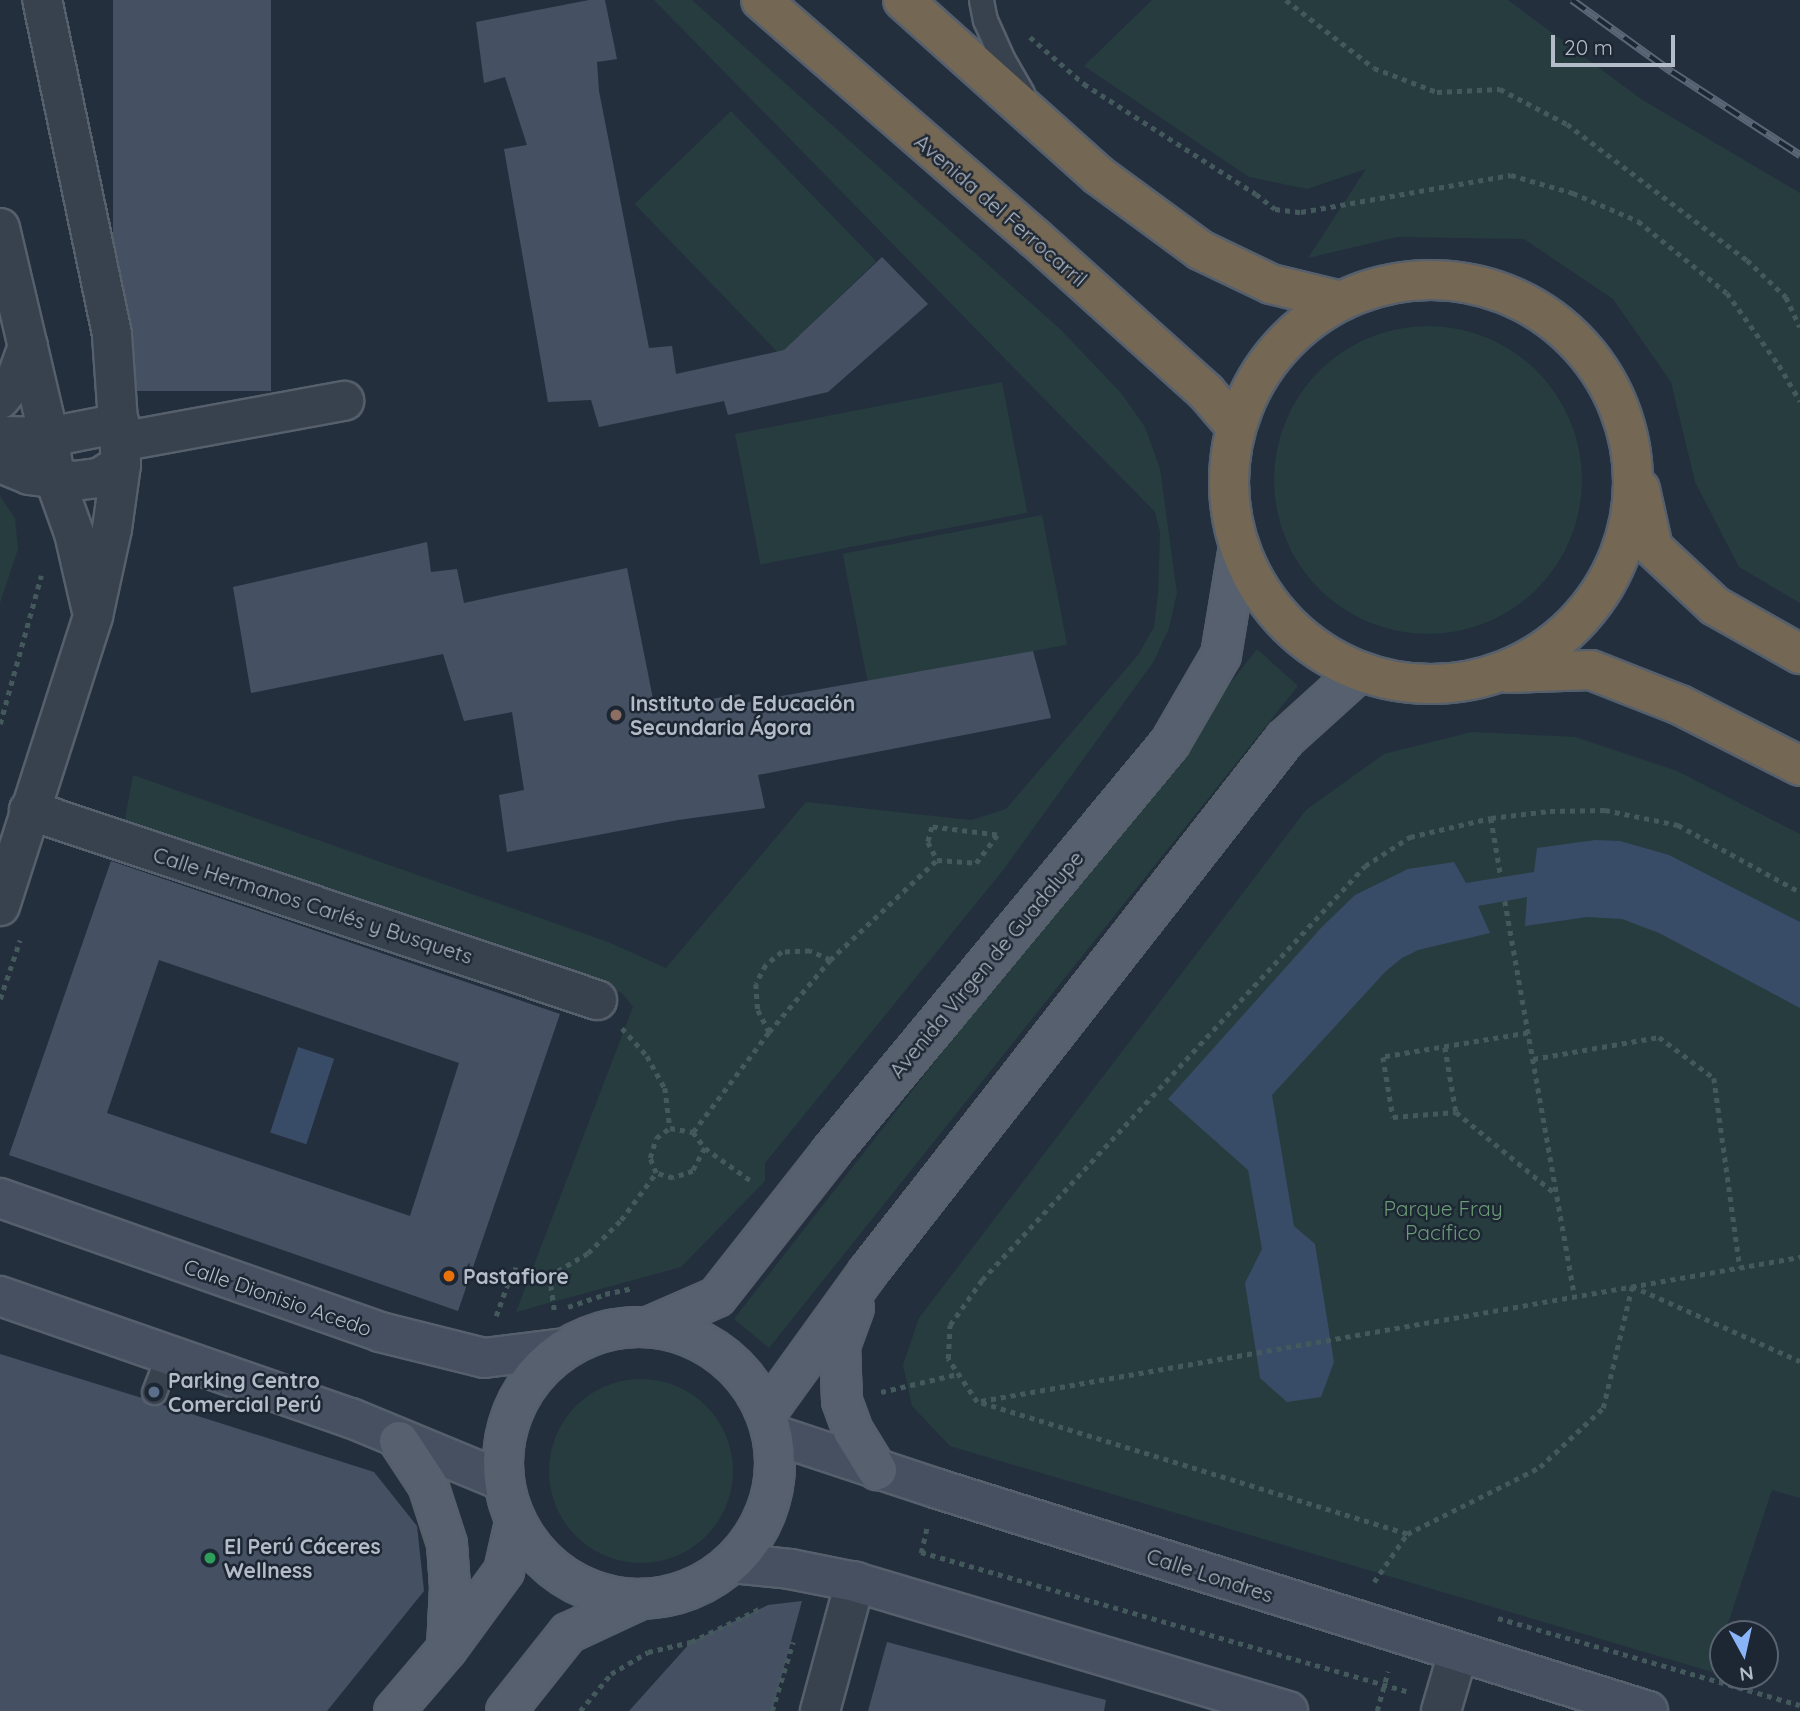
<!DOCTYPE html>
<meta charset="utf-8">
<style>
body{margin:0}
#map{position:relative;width:1800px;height:1711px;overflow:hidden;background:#242f3e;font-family:Quicksand,sans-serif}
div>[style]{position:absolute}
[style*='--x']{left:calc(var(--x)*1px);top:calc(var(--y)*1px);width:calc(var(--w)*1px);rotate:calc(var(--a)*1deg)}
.green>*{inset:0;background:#263c3f;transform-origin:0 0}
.round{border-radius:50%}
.water>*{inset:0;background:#394c67;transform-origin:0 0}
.building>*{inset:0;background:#455162;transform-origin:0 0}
.path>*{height:4.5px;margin-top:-2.25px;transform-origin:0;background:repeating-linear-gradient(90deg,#44595c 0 5px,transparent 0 10px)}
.roads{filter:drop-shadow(2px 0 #565f6c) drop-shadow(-2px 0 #565f6c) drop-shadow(0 2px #565f6c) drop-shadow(0 -2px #565f6c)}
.lane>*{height:23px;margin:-11.5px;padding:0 11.5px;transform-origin:11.5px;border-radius:11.5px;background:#38414e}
.street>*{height:38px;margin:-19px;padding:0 19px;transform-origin:19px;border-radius:19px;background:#38414e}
.secondary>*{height:38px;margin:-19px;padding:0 19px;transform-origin:19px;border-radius:19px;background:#465061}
.primary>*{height:38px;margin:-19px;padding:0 19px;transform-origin:19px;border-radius:19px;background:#56606e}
.primary>.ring{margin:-19px;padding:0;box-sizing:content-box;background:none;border:38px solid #56606e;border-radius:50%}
.highway>*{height:38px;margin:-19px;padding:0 19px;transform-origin:19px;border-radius:19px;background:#746855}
.highway>.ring{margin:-19px;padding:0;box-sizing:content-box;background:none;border:38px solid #746855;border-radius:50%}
.rail>*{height:8px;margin-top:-4px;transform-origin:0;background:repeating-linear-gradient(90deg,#1d2633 0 16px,#5a6575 0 32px);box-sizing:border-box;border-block:2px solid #5a6575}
.dots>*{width:19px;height:19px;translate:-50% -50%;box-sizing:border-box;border:4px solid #1d2633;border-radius:50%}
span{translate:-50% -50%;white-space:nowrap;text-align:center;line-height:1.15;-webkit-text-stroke:5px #1d2633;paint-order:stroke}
.street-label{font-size:21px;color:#b4bcc9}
.poi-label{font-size:21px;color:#b4bcc9;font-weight:700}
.left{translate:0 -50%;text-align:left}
.park-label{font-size:21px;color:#6b9a76}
.north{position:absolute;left:1709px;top:1620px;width:70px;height:70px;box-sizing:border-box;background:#1d2633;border:2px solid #59626f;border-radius:50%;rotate:172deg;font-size:19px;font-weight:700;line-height:28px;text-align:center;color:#b4bcc9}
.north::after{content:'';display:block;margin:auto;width:24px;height:32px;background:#8ab4f8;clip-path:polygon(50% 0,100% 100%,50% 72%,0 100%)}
.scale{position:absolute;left:1551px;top:35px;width:124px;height:32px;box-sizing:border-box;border:4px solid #b4bcc9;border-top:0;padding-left:9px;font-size:21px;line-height:24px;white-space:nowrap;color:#b4bcc9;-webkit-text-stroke:5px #1d2633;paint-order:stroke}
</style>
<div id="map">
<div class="green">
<i style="clip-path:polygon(654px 0,692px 0,1060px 329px,1121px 393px,1145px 427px,1160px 469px,1177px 593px,1169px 628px,1154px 661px,1004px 869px,765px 1163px,765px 1181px,681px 1267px,516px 1312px,633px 1007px,622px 993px,124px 825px,133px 775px,608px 942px,666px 968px,806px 802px,971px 820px,1006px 809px,1138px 655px,1154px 627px,1158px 592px,1160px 532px,1155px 512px)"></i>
<i style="clip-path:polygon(1152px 0,1508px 0,1641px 99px,1800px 193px,1800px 603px,1739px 567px,1695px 482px,1671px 382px,1613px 299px,1524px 239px,1397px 237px,1308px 258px,1366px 169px,1307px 189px,1249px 177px,1084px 66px)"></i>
<i style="left:731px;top:111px;width:209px;height:134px;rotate:46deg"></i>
<i class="round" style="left:1274px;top:326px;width:308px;height:308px"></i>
<i style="left:1002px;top:382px;width:133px;height:272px;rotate:79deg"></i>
<i style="clip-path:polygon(0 496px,15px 518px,18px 549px,0 603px)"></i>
<i style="left:1042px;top:515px;width:132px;height:203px;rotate:79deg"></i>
<i style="clip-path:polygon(1257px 649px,1298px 686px,769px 1348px,734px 1319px)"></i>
<i style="clip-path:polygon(1472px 732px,1575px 737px,1677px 771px,1800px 834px,1800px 1498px,1772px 1490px,1712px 1672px,950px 1446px,912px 1406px,903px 1365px,919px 1318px,1306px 810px,1384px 754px)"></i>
<i class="round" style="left:549px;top:1379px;width:184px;height:184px"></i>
</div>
<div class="water">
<i style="clip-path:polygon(1595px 840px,1620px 841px,1669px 855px,1800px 922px,1800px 1008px,1659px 933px,1622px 919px,1587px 917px,1525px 926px,1527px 897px,1478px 906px,1490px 933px,1418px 950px,1402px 958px,1386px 971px,1272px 1095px,1294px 1226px,1315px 1244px,1334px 1362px,1321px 1397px,1287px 1402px,1260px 1378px,1259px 1371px,1245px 1283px,1262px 1249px,1248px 1170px,1168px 1099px,1321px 928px,1355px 895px,1408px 869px,1454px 862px,1466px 883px,1534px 872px,1537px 848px)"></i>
<i style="left:298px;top:1047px;width:38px;height:90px;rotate:18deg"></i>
</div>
<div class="building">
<i style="left:113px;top:0;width:158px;height:391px"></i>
<i style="clip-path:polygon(589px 0,605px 0,617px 59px,597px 62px,599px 91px,649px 348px,672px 346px,676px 374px,784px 350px,882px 257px,928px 304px,828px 392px,728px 415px,724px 401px,599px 427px,591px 400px,548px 402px,504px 149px,527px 145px,505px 77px,484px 83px,476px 22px)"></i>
<i style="clip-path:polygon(427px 542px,431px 572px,457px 569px,464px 603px,627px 568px,655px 709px,740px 694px,742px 703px,1033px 651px,1051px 718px,758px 775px,765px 808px,678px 820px,507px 852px,499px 795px,524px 790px,512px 712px,464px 721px,443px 654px,251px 693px,233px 587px)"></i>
<i style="clip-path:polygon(evenodd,111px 861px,560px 1014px,458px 1311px,9px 1155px,111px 861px,159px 960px,459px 1063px,410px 1216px,107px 1113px,159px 960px)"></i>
<i style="clip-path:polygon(0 1354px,142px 1398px,150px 1405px,160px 1404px,374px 1472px,417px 1526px,424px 1591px,327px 1711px,0 1711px)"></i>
<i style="clip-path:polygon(802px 1601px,772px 1711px,629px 1711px,691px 1642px,768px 1605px)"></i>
<i style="clip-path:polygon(887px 1642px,1106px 1700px,1104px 1711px,868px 1711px)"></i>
</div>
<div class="path">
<i style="--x:1286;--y:0;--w:111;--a:37.7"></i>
<i style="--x:1374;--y:68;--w:67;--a:20.9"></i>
<i style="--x:1437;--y:92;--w:63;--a:-2.7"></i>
<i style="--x:1500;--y:89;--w:76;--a:27.6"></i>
<i style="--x:1567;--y:124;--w:226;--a:37.1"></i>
<i style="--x:1747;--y:260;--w:54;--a:43.5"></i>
<i style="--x:1786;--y:297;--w:33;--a:65"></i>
<i style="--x:1030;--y:37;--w:72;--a:41"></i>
<i style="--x:1084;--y:84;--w:204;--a:32.6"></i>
<i style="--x:1256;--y:194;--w:24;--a:38"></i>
<i style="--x:1275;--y:209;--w:26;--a:7"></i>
<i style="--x:1301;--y:212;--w:213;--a:-10"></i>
<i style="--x:1511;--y:175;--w:65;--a:16.2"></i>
<i style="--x:1573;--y:193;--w:71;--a:23.3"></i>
<i style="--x:1638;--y:221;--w:114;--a:39"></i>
<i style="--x:1727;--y:293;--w:89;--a:54.2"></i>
<i style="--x:1779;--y:365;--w:42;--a:59.7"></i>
<i style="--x:0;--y:724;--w:154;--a:-74.5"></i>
<i style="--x:1491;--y:818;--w:60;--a:80.4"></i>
<i style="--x:1505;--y:901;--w:401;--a:80"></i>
<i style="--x:830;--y:960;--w:22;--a:-156"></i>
<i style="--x:810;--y:951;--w:28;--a:178"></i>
<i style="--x:782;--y:952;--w:21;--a:141"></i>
<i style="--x:766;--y:965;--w:21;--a:118"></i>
<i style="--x:756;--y:984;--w:26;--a:86"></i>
<i style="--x:758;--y:1010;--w:25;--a:63"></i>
<i style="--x:769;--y:1032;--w:94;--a:-49.7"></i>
<i style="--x:830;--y:960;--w:146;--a:-43.1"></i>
<i style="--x:937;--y:860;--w:39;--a:4"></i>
<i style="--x:976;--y:863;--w:35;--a:-53"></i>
<i style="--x:997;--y:835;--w:65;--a:-173"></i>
<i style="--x:932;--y:827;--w:16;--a:105"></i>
<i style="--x:928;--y:842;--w:20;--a:63"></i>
<i style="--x:0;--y:999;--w:62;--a:-71.3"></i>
<i style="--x:622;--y:1028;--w:38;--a:48"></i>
<i style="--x:647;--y:1056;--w:37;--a:61"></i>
<i style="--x:665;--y:1088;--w:40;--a:82.9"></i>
<i style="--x:1528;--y:1033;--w:147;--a:170.6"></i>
<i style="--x:1383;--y:1057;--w:61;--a:80.5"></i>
<i style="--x:1393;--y:1117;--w:63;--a:-4.5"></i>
<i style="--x:1456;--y:1112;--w:129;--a:39.4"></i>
<i style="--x:1445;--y:1047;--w:66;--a:80.4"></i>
<i style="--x:1533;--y:1059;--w:128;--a:-9.9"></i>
<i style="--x:1659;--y:1037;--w:69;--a:36.7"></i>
<i style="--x:1714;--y:1078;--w:191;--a:82.2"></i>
<i style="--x:693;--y:1132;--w:126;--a:-52.8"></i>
<i style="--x:705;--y:1148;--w:26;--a:118"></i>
<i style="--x:693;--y:1171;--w:21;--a:161"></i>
<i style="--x:673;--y:1178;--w:18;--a:-164"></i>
<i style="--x:656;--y:1173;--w:16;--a:-112"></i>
<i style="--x:650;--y:1158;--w:21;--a:-73"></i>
<i style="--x:656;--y:1138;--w:17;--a:-36"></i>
<i style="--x:670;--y:1128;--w:23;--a:10"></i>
<i style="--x:693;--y:1132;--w:20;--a:53"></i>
<i style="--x:705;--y:1148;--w:60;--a:35.5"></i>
<i style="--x:568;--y:1307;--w:39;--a:-19"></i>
<i style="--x:605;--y:1294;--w:29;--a:-12"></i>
<i style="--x:554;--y:1310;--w:34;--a:-98"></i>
<i style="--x:549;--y:1276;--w:45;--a:-30.5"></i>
<i style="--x:588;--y:1253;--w:47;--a:-45"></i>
<i style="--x:621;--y:1220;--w:59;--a:-53.3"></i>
<i style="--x:496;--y:1316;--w:50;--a:-70.1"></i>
<i style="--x:513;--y:1269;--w:37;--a:11"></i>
<i style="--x:881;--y:1392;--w:79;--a:-13.2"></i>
<i style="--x:981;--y:1401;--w:832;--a:-9.97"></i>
<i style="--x:1407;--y:1534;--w:450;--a:-162.9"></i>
<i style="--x:977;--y:1402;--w:52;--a:-124"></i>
<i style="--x:948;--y:1359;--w:34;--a:-87"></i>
<i style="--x:950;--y:1325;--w:55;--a:-54.6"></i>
<i style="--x:982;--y:1280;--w:564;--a:-47.23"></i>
<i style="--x:1365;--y:866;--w:54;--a:-32.8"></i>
<i style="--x:1410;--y:837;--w:83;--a:-13.2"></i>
<i style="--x:1491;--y:818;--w:59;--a:-6.8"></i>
<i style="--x:1550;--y:811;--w:55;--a:-1"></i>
<i style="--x:1605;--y:810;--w:75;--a:11.6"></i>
<i style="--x:1678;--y:825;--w:139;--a:28.8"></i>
<i style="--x:921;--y:1552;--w:505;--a:15.99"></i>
<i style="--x:921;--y:1553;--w:27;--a:-77"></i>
<i style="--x:1374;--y:1582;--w:58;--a:-55.5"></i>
<i style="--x:1407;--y:1534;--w:149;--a:-26.7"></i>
<i style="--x:1540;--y:1467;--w:86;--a:-43.1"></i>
<i style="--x:1603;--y:1408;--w:125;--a:-76.6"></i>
<i style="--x:1632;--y:1286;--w:184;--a:24.1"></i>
<i style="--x:1498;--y:1618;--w:314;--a:16.1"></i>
<i style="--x:580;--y:1711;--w:48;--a:-50"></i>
<i style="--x:611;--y:1674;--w:43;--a:-30.7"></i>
<i style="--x:648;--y:1652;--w:44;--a:-13.1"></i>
<i style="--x:691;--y:1642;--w:78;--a:-25.9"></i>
<i style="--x:772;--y:1711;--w:72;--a:-73.1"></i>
<i style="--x:1377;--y:1711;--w:41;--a:-74.6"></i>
</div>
<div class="roads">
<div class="lane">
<i style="--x:981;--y:0;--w:20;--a:79"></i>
<i style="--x:985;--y:20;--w:44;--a:65.8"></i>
<i style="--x:1003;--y:60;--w:38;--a:60"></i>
<i style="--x:154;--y:1392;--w:42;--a:-69"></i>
</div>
<div class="street">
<i style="--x:0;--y:228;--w:215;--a:76.8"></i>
<i style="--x:49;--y:437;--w:43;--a:82.1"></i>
<i style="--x:55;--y:480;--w:56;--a:70.3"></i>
<i style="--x:74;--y:533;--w:76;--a:77.1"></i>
<i style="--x:0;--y:399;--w:26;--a:-51"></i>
<i style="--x:16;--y:379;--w:35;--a:-70"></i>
<i style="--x:0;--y:436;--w:49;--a:1.2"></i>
<i style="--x:49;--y:437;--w:72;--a:-11.2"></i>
<i style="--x:120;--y:442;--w:228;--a:-10.4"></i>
<i style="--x:0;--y:463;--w:31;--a:22"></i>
<i style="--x:29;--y:475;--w:45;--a:7.6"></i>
<i style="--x:74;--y:481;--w:25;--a:-7"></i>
<i style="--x:99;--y:478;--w:26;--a:-32"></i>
<i style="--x:29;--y:810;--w:599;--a:18.5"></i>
<i style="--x:0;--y:906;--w:305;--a:-72.2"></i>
<i style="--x:93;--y:616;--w:89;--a:-77.7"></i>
<i style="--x:112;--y:529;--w:66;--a:-82.1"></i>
<i style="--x:121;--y:464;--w:130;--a:-94"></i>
<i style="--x:112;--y:334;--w:341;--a:-101.8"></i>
<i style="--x:820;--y:1711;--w:134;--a:-74.8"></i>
<i style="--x:1441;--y:1711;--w:60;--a:-73.7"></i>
</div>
<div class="secondary">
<i style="--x:0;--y:1198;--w:403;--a:19.4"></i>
<i style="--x:380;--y:1332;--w:107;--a:14"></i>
<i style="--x:484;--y:1358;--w:81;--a:-7.1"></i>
<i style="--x:0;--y:1296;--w:372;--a:19.2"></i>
<i style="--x:351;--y:1418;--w:165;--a:22.5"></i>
<i style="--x:775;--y:1435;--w:172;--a:18.3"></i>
<i style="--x:938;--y:1489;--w:744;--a:17.36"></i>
<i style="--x:732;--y:1563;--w:58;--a:5.9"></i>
<i style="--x:790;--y:1569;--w:66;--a:11.3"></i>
<i style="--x:855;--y:1582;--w:452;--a:16.6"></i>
</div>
<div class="primary">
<i style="--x:854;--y:1308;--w:40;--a:110.2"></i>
<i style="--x:840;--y:1346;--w:55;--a:87.9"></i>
<i style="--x:842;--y:1401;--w:32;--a:70"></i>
<i style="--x:853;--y:1431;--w:46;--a:58.4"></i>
<i style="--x:651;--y:1326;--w:72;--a:-23.7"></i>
<i style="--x:717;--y:1297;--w:184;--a:-51.8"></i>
<i style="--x:831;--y:1152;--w:531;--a:-50.35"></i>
<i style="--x:1170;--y:743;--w:102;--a:-59.9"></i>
<i style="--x:1221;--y:655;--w:110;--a:-80.6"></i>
<i class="ring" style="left:503px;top:1327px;width:234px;height:234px"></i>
<i style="--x:767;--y:1412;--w:173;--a:-54.2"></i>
<i style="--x:868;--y:1272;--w:677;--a:-51.96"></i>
<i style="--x:1285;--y:739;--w:100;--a:-42.2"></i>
<i style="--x:399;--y:1441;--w:53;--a:56.6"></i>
<i style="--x:428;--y:1485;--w:62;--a:72.1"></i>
<i style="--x:447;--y:1544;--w:43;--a:86"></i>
<i style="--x:450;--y:1587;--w:62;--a:92.8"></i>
<i style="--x:394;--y:1711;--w:82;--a:-49.5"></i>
<i style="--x:447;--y:1649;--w:97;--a:-53.8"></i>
<i style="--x:504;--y:1571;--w:50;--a:-77.3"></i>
<i style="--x:506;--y:1711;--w:100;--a:-51.5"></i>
<i style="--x:568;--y:1633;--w:81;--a:-25"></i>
</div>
<div class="highway">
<i style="--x:761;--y:0;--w:364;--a:41"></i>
<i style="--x:1036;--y:239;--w:229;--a:42"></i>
<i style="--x:1206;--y:392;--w:46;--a:49.4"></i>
<i style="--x:903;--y:0;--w:262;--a:41.9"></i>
<i style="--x:1098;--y:175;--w:127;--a:36.3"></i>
<i style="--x:1200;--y:250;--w:79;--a:25.6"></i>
<i style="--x:1271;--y:284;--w:72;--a:13.7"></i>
<i class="ring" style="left:1229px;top:280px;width:366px;height:366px"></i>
<i style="--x:1640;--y:489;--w:60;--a:77.6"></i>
<i style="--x:1653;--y:548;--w:85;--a:43.1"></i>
<i style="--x:1715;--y:606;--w:98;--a:29.5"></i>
<i style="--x:1508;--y:673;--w:83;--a:-2.1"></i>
<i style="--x:1591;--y:670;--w:96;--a:21.5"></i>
<i style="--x:1680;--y:705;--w:135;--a:26.9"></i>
</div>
</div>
<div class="rail">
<i style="--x:1572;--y:0;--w:123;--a:35.8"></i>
<i style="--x:1672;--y:72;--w:153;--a:33"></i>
</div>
<div class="dots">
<i style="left:616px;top:715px;background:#8d6e63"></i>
<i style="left:449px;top:1276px;background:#e8710a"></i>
<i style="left:154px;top:1392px;background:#5c6f8a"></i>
<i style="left:210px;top:1558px;background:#2e9e5b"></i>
</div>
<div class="street-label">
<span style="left:1001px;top:210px;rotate:41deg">Avenida del Ferrocarril</span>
<span style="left:313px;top:905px;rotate:18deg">Calle Hermanos Carlés y Busquets</span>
<span style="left:986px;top:964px;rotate:-50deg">Avenida Virgen de Guadalupe</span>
<span style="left:278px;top:1297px;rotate:19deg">Calle Dionisio Acedo</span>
<span style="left:1210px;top:1575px;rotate:18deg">Calle Londres</span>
</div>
<div class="poi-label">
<span class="left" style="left:630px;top:715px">Instituto de Educación<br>Secundaria Ágora</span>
<span class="left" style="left:463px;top:1276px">Pastafiore</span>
<span class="left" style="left:168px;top:1392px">Parking Centro<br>Comercial Perú</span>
<span class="left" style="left:224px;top:1558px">El Perú Cáceres<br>Wellness</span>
</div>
<div class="park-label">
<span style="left:1443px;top:1220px">Parque Fray<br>Pacífico</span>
</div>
<div class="north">N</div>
<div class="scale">20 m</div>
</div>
